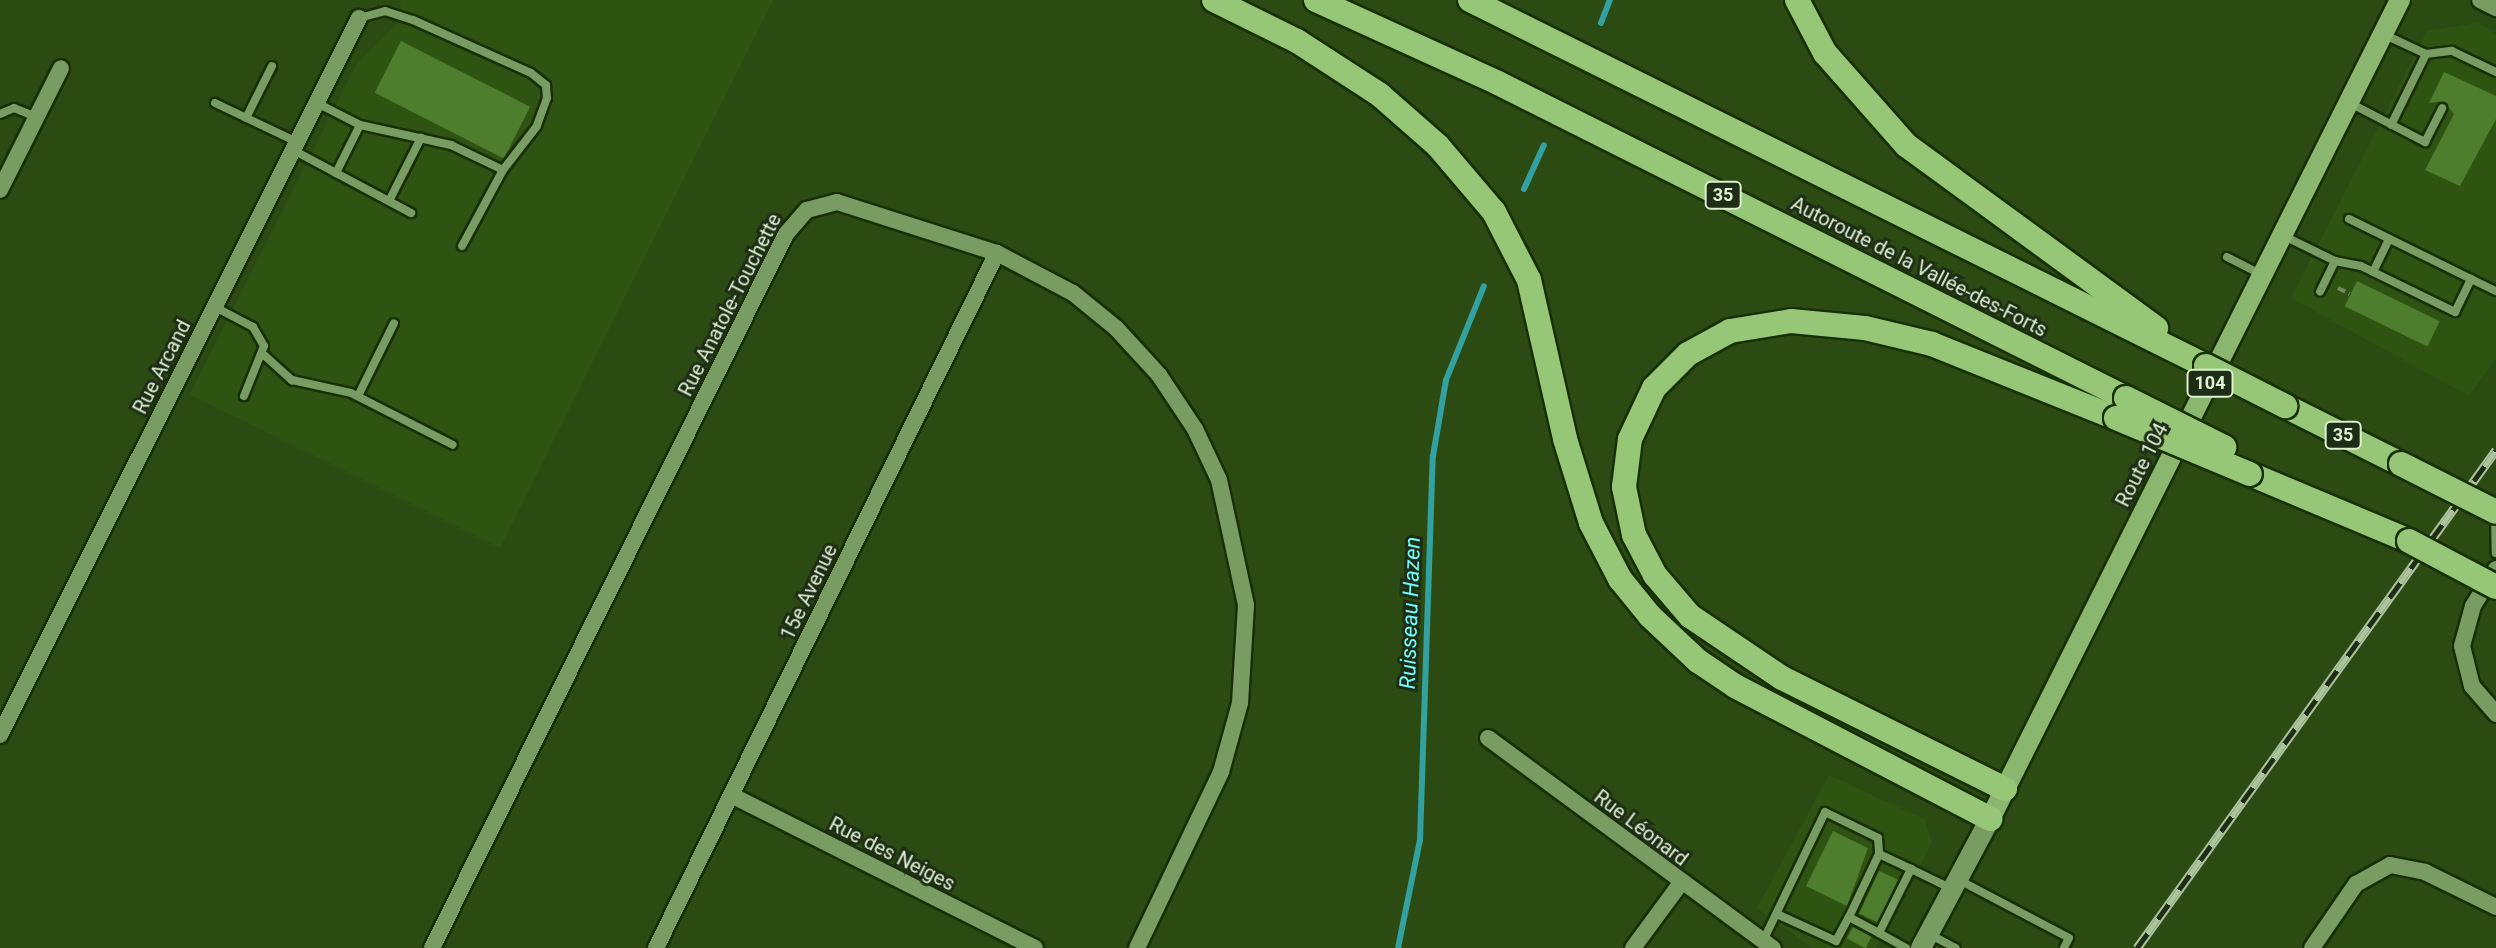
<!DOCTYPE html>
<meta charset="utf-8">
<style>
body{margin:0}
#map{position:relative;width:2496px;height:948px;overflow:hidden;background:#2b4b13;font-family:Roboto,sans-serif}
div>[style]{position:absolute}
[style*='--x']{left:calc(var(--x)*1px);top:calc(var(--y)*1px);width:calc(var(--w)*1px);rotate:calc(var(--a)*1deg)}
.built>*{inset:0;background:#2f5412}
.stream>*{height:6px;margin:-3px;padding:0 3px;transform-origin:3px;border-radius:3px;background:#32a1a0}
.building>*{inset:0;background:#4e7d2e;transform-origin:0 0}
.path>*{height:4px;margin-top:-2px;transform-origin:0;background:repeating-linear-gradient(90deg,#6f8a5c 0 8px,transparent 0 12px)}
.roads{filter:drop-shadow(2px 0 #172f04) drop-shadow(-2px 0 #172f04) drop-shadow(0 2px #172f04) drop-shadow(0 -2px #172f04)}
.service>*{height:8px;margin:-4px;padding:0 4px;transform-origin:4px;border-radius:4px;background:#789c62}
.minor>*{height:16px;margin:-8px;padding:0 8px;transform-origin:8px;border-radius:8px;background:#789c62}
.secondary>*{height:20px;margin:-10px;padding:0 10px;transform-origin:10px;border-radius:10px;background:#789c62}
.primary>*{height:20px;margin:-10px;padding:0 10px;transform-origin:10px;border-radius:10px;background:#8ab66f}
.motorway>*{height:24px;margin:-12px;padding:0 12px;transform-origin:12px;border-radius:12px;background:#96c777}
.rail>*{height:9px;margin-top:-4.5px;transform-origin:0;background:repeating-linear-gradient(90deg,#1e2d15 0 18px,#acc39e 0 36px);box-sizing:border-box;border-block:2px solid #acc39e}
.bridges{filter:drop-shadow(2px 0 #172f04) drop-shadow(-2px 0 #172f04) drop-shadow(0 2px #172f04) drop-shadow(0 -2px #172f04)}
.motorway-bridge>*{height:24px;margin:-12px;padding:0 12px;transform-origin:12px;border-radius:12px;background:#96c777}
span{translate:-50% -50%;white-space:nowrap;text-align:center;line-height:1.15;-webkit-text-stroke:6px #1e2d15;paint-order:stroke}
.shield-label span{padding:2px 6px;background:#1e2d15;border:2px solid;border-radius:6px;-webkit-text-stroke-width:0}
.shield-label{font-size:18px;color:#ddf0d2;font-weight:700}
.street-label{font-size:20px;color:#ddf0d2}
.water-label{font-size:22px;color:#70fbfa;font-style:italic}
</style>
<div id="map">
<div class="built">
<i style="clip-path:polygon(400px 0,773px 0,500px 548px,190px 394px,356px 65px,401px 20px)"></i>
<i style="clip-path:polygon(2477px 23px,2496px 34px,2496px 358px,2469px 396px,2291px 298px,2427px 31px)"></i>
<i style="clip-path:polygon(1829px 775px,1924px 819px,1932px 843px,1876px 948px,1813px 948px,1757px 908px)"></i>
</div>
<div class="stream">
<i style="--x:1601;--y:23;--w:25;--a:-69"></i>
<i style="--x:1524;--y:189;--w:48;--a:-65.6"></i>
<i style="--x:1398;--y:948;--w:110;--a:-78.5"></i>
<i style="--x:1420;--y:840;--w:384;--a:-88.1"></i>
<i style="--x:1433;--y:456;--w:77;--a:-80.3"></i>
<i style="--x:1446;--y:380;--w:101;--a:-68"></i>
</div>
<div class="building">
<i style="left:401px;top:41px;width:145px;height:58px;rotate:27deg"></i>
<i style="clip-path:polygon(2444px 72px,2496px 96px,2496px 119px,2460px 186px,2425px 170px,2454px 114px,2444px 101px,2429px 103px)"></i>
<i style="left:2357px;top:281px;width:92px;height:28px;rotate:26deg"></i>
<i style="clip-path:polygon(1833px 831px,1868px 848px,1847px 906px,1806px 886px)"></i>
<i style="left:1879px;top:871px;width:21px;height:47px;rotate:25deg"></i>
<i style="left:1853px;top:927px;width:21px;height:13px;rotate:28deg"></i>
</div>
<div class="path">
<i style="--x:2338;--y:288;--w:13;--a:27"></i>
</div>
<div class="roads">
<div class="service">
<i style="--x:359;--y:18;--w:27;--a:-15"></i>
<i style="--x:385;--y:11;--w:29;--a:18"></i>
<i style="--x:413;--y:20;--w:129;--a:24.2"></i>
<i style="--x:531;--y:73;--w:19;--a:39"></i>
<i style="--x:546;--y:85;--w:13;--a:86"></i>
<i style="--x:547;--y:98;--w:30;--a:110"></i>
<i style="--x:537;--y:126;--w:56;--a:127.7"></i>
<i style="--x:503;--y:170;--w:58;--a:-154.3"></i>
<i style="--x:451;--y:145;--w:93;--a:-167.6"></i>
<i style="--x:2383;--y:34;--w:47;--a:24.9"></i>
<i style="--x:2426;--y:54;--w:79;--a:116.2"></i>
<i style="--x:2426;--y:54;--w:26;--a:-7"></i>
<i style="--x:2452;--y:51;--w:49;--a:25.5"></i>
<i style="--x:215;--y:103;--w:91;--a:25.4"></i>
<i style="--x:317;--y:103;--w:48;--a:27.1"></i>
<i style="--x:360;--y:125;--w:54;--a:116.6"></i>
<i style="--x:2350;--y:103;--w:85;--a:27.5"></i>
<i style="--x:2425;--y:142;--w:38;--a:-63"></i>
<i style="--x:0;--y:114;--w:15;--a:-23"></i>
<i style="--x:14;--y:108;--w:24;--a:22"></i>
<i style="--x:246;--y:118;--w:58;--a:-63.4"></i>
<i style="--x:293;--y:150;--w:134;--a:28.1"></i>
<i style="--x:389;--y:201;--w:71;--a:-63.1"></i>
<i style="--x:2284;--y:236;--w:57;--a:26.1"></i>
<i style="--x:2335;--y:261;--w:34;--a:116"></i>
<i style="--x:462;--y:246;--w:86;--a:-61.7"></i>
<i style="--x:2227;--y:257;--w:39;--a:27"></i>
<i style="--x:2335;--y:261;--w:26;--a:11"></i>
<i style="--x:2361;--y:266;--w:105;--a:26.1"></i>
<i style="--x:2455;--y:312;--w:37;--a:-64"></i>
<i style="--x:2471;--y:279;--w:136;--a:-153.8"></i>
<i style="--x:2373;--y:272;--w:37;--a:-64"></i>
<i style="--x:2471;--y:279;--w:28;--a:26"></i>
<i style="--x:215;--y:307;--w:43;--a:27.8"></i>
<i style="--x:253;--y:327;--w:22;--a:60"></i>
<i style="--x:264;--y:346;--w:54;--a:111.8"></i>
<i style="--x:264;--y:355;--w:38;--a:42"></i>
<i style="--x:292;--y:380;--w:60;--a:12.4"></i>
<i style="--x:351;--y:393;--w:114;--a:27"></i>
<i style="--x:358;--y:396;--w:81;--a:-63.7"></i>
<i style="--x:2495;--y:514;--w:39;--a:89"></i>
<i style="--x:1959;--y:880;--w:124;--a:27.8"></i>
<i style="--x:2069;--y:938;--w:11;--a:117"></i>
<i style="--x:1779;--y:915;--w:63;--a:24.5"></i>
<i style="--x:1836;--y:941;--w:27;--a:-62"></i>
<i style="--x:1879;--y:933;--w:34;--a:-152"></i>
<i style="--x:1849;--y:917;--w:70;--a:-64.5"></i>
<i style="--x:1879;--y:854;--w:35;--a:25"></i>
<i style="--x:1929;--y:934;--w:30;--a:28"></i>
<i style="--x:1763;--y:941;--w:143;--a:-64.3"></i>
<i style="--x:1825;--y:812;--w:59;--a:26.1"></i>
<i style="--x:1878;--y:838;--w:16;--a:86"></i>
<i style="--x:1906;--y:948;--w:31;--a:-151"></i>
<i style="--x:1879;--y:933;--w:72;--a:-63.4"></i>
<i style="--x:1911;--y:869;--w:46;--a:26"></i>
</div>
<div class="minor">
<i style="--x:2480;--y:0;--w:18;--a:27"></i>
<i style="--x:0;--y:190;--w:136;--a:-63.4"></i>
<i style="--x:2496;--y:569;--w:44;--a:121.9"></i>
<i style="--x:2473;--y:606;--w:41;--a:105.4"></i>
<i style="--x:2462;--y:646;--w:41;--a:76"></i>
<i style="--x:2472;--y:686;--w:37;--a:49"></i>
<i style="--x:0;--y:735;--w:802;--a:-63.4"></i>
<i style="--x:1488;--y:738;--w:354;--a:36.4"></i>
<i style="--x:731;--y:795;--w:340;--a:26.7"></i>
<i style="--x:432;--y:948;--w:797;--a:-63.63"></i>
<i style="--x:786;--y:234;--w:32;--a:-49"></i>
<i style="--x:807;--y:210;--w:31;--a:-15"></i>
<i style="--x:837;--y:202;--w:168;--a:17.7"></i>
<i style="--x:997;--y:253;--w:86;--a:27.8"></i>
<i style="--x:1073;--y:293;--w:55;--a:39.1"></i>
<i style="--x:1116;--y:328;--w:64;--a:47.5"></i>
<i style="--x:1159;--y:375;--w:65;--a:56.3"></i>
<i style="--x:1195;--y:429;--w:56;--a:64.8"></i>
<i style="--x:1219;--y:480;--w:128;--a:77.8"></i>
<i style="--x:1246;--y:605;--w:98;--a:93.5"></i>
<i style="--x:1240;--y:703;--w:72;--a:105.4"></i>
<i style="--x:1221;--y:772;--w:195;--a:115.5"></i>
<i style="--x:656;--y:948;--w:774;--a:-63.87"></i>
<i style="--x:1633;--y:948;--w:81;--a:-53.6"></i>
<i style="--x:2312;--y:948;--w:78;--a:-55.5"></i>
<i style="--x:2356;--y:884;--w:39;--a:-29"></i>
<i style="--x:2390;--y:865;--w:36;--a:11"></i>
<i style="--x:2425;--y:872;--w:79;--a:26.2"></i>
</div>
<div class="secondary">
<i style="--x:1921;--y:948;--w:146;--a:-61.9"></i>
</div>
<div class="primary">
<i style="--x:1990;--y:819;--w:916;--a:-63.41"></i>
</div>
<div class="motorway">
<i style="--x:1214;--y:0;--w:93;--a:26.3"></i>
<i style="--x:1297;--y:41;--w:99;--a:33"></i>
<i style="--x:1380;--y:95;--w:77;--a:41.3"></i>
<i style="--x:1438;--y:146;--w:87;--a:49.7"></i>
<i style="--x:1494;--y:212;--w:76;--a:62.8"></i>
<i style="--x:1529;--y:280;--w:163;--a:77.2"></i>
<i style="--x:1565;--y:439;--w:88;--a:72.8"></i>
<i style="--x:1591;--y:523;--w:63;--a:62.6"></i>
<i style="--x:1620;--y:579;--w:48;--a:51"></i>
<i style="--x:1650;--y:616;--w:66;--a:43.2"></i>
<i style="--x:1698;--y:661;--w:45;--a:34"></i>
<i style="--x:1735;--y:686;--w:288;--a:27.5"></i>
<i style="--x:1316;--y:0;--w:200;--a:24.5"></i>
<i style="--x:1498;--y:83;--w:703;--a:26.64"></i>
<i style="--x:1470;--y:0;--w:822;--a:26.44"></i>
<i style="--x:1797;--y:0;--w:60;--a:62.2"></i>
<i style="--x:1825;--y:53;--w:123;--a:48.6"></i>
<i style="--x:1906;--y:145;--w:310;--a:36.2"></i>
<i style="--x:2285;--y:406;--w:130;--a:26.6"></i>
<i style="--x:2250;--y:474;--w:173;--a:22.8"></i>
<i style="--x:2005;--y:789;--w:249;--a:-153.5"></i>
<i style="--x:1782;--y:678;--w:111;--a:-146"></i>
<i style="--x:1690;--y:616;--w:54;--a:-130.5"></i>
<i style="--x:1655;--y:575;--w:45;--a:-117.7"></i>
<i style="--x:1634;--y:535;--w:49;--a:-101.8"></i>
<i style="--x:1624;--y:487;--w:48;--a:-82.9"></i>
<i style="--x:1630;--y:439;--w:56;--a:-64.8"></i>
<i style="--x:1654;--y:388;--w:48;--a:-45"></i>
<i style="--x:1688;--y:354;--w:48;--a:-28.7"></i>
<i style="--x:1730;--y:331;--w:62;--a:-9.3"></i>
<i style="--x:1791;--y:321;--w:74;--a:5.4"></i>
<i style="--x:1865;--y:328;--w:69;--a:13.4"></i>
<i style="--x:1932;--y:344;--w:198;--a:21.9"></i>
</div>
</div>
<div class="rail">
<i style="--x:2137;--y:948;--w:614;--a:-54.21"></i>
</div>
<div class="bridges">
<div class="motorway-bridge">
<i style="--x:2206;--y:366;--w:89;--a:26.9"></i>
<i style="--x:2126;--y:398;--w:110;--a:26.6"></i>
<i style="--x:2116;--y:418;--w:145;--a:22.7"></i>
<i style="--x:2401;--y:464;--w:106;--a:26.8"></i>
<i style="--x:2409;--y:541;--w:98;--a:27.9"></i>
</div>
</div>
<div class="shield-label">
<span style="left:1723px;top:195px">35</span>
<span style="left:2210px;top:383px">104</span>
<span style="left:2343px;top:435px">35</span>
</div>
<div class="street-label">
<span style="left:1919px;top:267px;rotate:27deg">Autoroute de la Vallée-des-Forts</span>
<span style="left:730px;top:305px;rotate:-63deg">Rue Anatole-Touchette</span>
<span style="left:162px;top:367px;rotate:-63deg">Rue Arcand</span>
<span style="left:2142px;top:465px;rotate:-63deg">Route 104</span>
<span style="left:809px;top:592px;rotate:-64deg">15e Avenue</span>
<span style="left:1641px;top:828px;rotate:37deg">Rue Léonard</span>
<span style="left:892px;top:854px;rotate:27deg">Rue des Neiges</span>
</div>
<div class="water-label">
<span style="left:1410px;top:613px;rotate:-88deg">Ruisseau Hazen</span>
</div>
</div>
